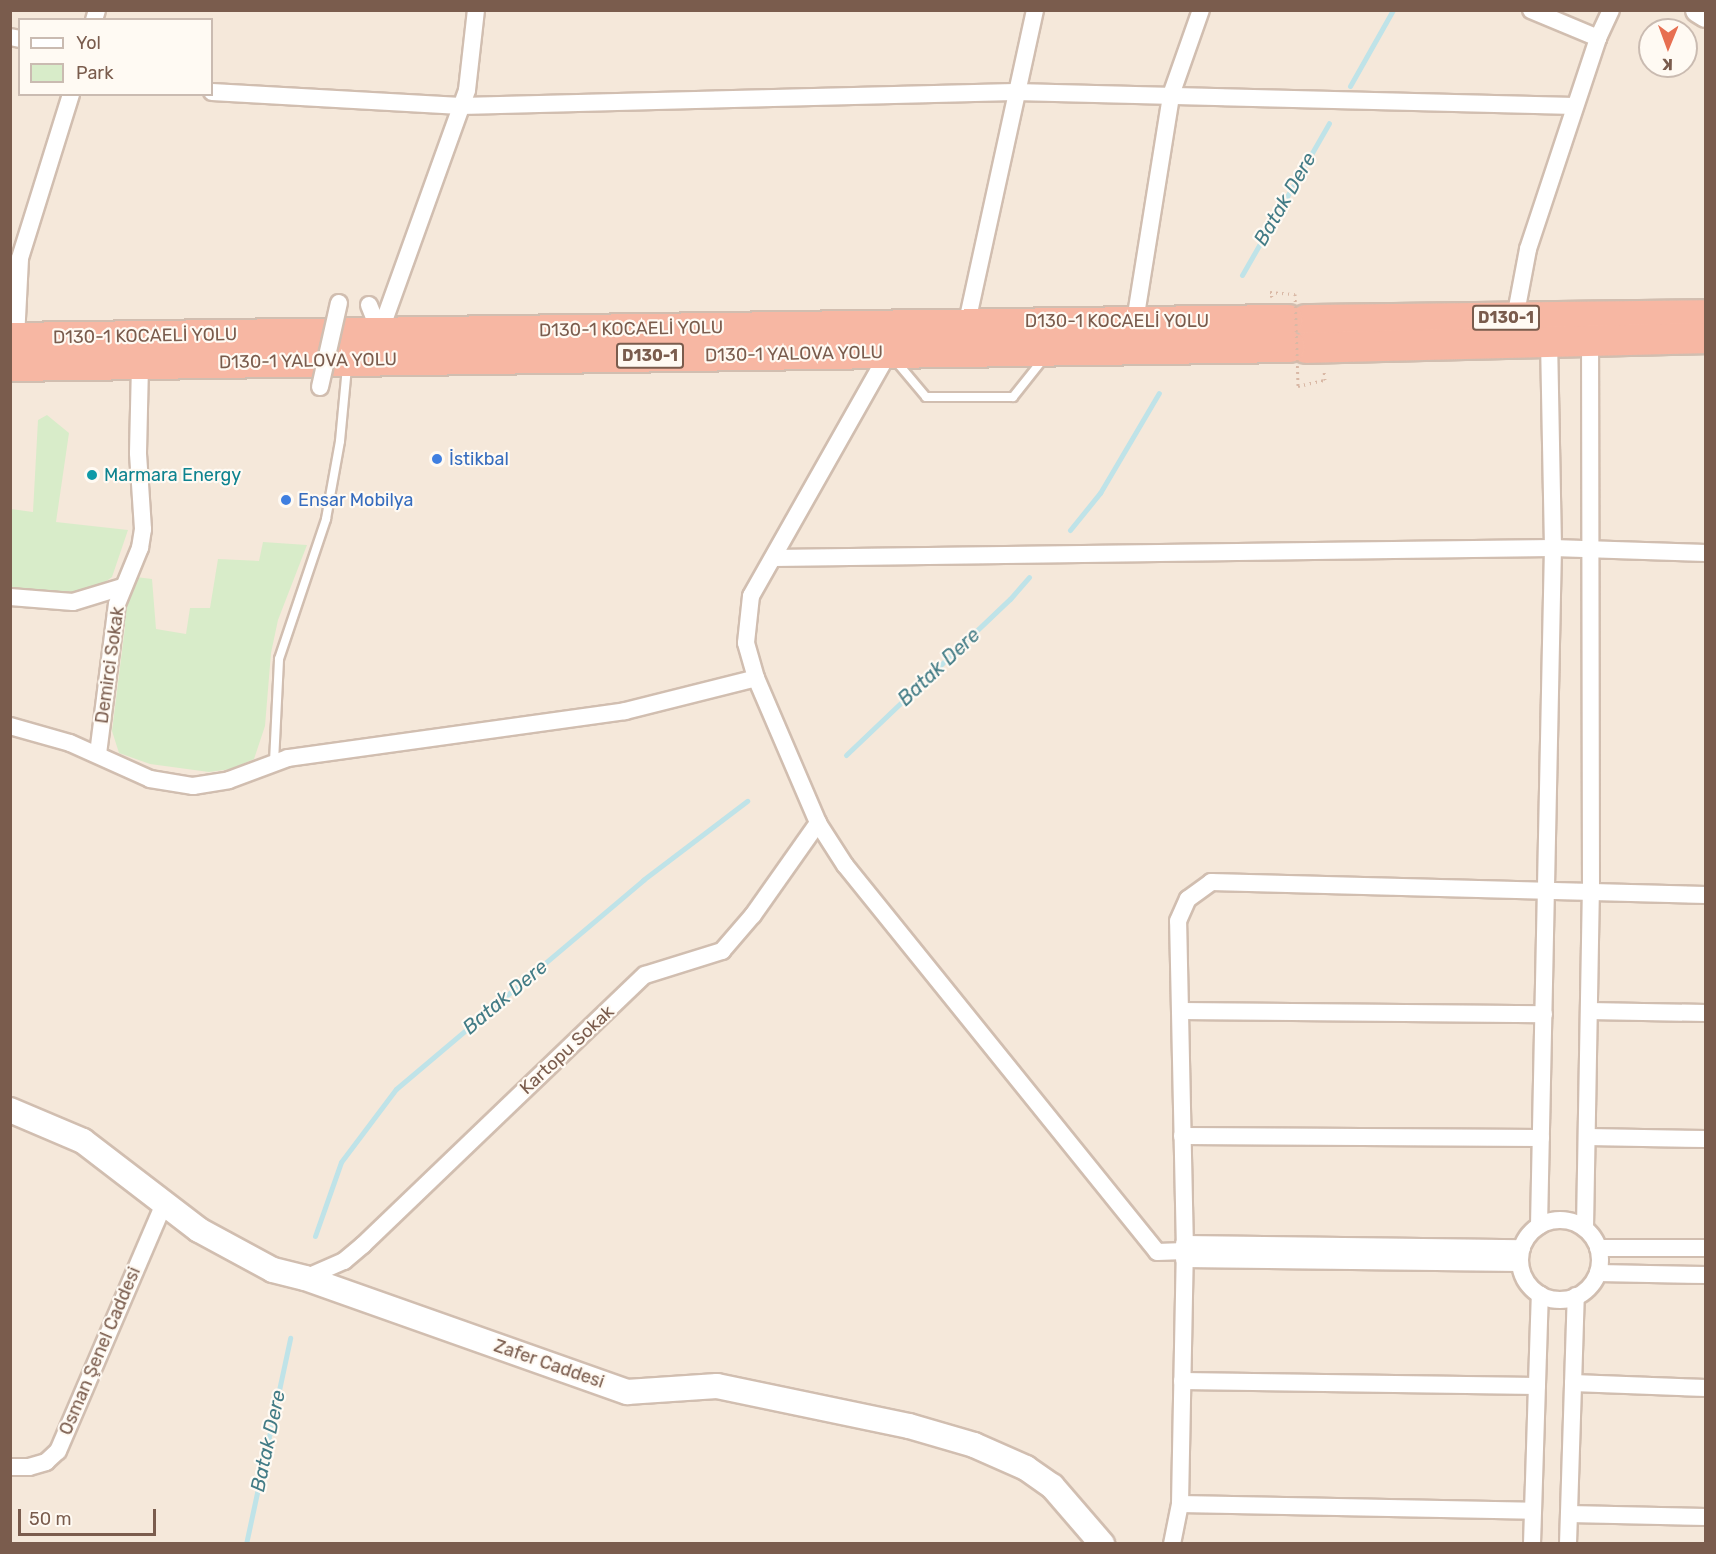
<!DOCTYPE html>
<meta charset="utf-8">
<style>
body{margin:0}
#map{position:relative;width:1716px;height:1554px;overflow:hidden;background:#fdf6ec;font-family:Rubik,sans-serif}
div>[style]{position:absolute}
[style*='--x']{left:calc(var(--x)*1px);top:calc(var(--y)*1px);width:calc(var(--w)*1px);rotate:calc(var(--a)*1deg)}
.residential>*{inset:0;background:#f5e8da}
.green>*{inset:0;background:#d8ecc9}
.stream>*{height:5px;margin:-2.5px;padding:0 2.5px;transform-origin:2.5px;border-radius:2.5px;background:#bfe3e8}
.path>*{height:3px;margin-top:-1.5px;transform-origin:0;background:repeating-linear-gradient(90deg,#d9b8a5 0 1.5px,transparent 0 6px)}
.roads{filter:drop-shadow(2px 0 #d1beb0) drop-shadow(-2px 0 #d1beb0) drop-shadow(0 2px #d1beb0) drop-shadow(0 -2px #d1beb0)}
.lane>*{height:8px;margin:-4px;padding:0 4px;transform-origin:4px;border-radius:4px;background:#fff}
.street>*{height:16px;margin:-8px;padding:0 8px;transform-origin:8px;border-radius:8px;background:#fff}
.street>.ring{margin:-8px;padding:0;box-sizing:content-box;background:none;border:16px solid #fff;border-radius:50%}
.secondary>*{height:24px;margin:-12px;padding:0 12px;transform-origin:12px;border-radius:12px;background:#fff}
.highway>*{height:30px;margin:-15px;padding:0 15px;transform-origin:15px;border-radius:15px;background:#f7b7a3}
.path-bridge>*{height:3px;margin-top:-1.5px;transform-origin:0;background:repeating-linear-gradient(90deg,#d9b8a5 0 1.5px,transparent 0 6px)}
.bridges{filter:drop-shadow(2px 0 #d1beb0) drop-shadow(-2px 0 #d1beb0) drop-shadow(0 2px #d1beb0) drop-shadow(0 -2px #d1beb0)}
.street-bridge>*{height:16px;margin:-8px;padding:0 8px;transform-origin:8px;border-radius:8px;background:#fff}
.dots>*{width:16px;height:16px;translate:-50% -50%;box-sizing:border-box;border:3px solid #fffaf3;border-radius:50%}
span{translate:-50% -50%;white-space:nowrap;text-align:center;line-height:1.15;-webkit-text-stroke:4.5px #fffaf3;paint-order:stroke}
.shield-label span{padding:2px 4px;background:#fffaf3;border:2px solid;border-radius:4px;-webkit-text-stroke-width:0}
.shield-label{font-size:16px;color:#7a5c4d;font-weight:700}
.street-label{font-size:18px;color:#7a5c4d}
.shop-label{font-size:18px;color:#366cbe}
.left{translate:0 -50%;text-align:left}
.culture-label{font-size:18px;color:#0d838f}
.water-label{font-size:20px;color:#437c86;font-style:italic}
.frame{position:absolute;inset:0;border:12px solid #7a5c4d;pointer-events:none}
.legend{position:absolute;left:18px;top:18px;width:195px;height:78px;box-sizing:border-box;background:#fffaf3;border:2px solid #cabbb1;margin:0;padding:8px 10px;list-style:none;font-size:18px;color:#7a5c4d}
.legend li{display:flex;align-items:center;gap:12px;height:30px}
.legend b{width:30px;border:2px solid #cabbb1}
.north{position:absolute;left:1638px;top:18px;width:60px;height:60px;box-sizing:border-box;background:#fffaf3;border:2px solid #cabbb1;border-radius:50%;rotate:181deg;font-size:16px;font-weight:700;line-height:24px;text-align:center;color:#7a5c4d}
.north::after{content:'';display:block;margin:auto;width:21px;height:27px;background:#e76f51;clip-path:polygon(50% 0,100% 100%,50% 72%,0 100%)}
.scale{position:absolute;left:18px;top:1509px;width:138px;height:27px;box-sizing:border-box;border:3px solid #7a5c4d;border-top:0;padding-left:8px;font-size:18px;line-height:21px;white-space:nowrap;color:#7a5c4d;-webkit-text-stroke:4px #fffaf3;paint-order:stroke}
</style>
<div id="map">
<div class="residential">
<i style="clip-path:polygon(evenodd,11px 11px,1705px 11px,1705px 1543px,11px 1543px,11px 11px,20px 20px,212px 20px,212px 94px,20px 94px,20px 20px,11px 11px,1650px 30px,1686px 30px,1686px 66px,1650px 66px,1650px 30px)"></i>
</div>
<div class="green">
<i style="clip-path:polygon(47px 415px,69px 433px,56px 522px,128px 530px,112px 577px,89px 594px,11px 592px,11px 509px,33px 512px,38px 420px)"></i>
<i style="clip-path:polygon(263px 542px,307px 545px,278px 620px,271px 653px,265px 726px,254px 759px,231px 769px,209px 772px,150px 764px,119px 753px,112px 731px,125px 627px,123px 606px,136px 577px,152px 579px,156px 629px,186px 634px,190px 608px,210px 608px,218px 559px,259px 561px)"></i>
</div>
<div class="stream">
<i style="--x:1350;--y:86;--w:87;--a:-60.5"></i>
<i style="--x:1242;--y:275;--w:175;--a:-60.2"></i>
<i style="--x:1070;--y:530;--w:48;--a:-51"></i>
<i style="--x:1100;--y:493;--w:116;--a:-59.5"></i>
<i style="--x:846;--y:755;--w:226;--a:-43.6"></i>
<i style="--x:1010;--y:599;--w:29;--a:-49"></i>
<i style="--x:315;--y:1236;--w:78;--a:-70.6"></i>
<i style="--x:341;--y:1162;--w:91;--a:-53"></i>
<i style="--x:396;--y:1089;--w:324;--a:-40.2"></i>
<i style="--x:643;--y:880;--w:131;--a:-37.2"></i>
<i style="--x:246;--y:1544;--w:211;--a:-77.9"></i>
</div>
<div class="path">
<i style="--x:1272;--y:297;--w:5;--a:-112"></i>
<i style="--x:1270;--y:292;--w:25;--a:5"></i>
<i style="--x:1298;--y:386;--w:28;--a:-13"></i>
<i style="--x:1325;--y:380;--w:9;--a:-96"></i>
</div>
<div class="roads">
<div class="lane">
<i style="--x:895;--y:360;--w:48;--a:50"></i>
<i style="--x:926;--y:397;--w:87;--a:0"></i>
<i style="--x:1013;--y:397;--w:50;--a:-51.5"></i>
<i style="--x:274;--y:762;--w:103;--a:-87.2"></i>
<i style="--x:279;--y:659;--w:148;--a:-71.4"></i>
<i style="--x:326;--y:519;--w:79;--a:-79.8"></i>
<i style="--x:340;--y:441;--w:74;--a:-84.6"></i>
</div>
<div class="street">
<i style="--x:1531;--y:10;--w:73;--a:22.7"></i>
<i style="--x:1598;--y:38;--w:31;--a:-65"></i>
<i style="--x:94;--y:20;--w:10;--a:-73"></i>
<i style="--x:10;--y:37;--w:10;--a:11"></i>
<i style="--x:212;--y:92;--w:249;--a:3.2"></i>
<i style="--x:461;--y:106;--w:554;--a:-1.45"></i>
<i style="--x:1015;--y:92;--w:560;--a:1.43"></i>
<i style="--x:369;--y:305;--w:29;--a:68"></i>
<i style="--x:1515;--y:318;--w:70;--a:-79.3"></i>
<i style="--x:1528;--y:249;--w:222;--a:-71.6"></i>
<i style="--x:1135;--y:321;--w:229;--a:-80.9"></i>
<i style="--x:1171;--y:95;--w:90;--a:-70.6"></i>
<i style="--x:967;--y:322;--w:319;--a:-77.7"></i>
<i style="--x:380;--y:332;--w:257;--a:-70.2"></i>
<i style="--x:467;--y:90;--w:81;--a:-83.6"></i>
<i style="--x:16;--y:338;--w:80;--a:-87.1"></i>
<i style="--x:20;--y:258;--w:172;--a:-72.7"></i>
<i style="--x:889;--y:352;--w:280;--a:119.5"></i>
<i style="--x:751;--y:596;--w:47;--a:96.1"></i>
<i style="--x:746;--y:643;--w:36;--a:74"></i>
<i style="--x:756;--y:678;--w:158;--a:66.8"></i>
<i style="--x:818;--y:823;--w:50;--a:57.3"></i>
<i style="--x:845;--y:865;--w:497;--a:51.1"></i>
<i style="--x:1157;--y:1252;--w:28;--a:-2"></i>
<i style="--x:773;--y:558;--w:780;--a:-0.73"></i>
<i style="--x:1553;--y:548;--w:153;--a:1.9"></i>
<i style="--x:10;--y:597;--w:63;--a:4.5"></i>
<i style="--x:73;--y:602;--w:51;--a:-17"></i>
<i style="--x:10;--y:726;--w:62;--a:15.8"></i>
<i style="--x:70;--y:743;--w:88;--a:24.2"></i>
<i style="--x:150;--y:779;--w:44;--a:9.2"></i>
<i style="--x:193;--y:786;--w:36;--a:-9"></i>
<i style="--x:229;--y:780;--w:63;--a:-20.4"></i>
<i style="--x:288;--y:758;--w:340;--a:-7.9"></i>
<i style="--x:625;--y:711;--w:135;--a:-14.1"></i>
<i style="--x:98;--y:754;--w:151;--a:-82.8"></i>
<i style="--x:117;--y:604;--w:61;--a:-67.7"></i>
<i style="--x:140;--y:548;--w:19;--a:-81"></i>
<i style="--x:143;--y:529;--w:76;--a:-93.8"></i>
<i style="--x:138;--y:453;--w:89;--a:-88.7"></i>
<i style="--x:1180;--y:1011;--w:364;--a:0.5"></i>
<i style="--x:1589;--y:1011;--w:117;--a:1"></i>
<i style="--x:1182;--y:1136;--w:359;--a:0.3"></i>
<i style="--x:1587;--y:1137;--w:119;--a:1"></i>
<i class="ring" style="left:1520px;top:1220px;width:64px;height:64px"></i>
<i style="--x:1539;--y:1226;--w:678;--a:-88.82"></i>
<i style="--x:1553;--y:548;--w:206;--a:-91.1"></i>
<i style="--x:1585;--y:1228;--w:335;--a:-89"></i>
<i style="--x:1591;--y:893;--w:552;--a:-90.1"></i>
<i style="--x:1184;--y:1244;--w:338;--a:0.7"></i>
<i style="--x:1598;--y:1248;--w:108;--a:0"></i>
<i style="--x:1184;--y:1259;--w:336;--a:0.7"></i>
<i style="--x:1598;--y:1273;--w:108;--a:1.1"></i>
<i style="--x:305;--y:1278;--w:43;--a:-23.6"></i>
<i style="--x:344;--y:1261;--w:25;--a:-40"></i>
<i style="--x:363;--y:1245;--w:390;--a:-43.8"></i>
<i style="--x:645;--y:975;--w:81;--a:-17.3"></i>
<i style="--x:722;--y:951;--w:48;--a:-49.3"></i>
<i style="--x:753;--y:915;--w:113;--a:-54.8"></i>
<i style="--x:1182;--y:1381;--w:355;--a:0.8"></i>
<i style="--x:1573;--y:1383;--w:133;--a:2.2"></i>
<i style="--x:10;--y:1467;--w:19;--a:0"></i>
<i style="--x:29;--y:1467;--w:18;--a:-16"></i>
<i style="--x:46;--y:1462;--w:16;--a:-43"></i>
<i style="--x:58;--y:1451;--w:269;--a:-66.8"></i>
<i style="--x:1180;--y:1504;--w:353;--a:1.1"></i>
<i style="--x:1569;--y:1514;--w:137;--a:1.3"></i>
<i style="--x:1172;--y:1544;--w:41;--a:-78.7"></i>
<i style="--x:1180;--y:1504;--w:253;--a:-88.9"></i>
<i style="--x:1185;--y:1251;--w:330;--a:-91.2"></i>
<i style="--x:1178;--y:921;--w:24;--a:-66"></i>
<i style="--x:1188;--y:899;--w:29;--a:-36"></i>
<i style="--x:1211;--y:882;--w:495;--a:1.5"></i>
<i style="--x:1532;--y:1544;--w:250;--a:-88.2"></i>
<i style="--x:1568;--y:1544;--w:248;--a:-88.2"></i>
</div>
<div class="secondary">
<i style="--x:1698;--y:10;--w:9;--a:32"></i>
<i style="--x:10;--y:1110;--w:79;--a:23"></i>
<i style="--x:83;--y:1141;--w:146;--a:37.5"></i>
<i style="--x:199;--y:1230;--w:84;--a:28.4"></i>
<i style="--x:273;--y:1270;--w:33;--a:14"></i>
<i style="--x:305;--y:1278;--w:342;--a:19.5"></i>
<i style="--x:627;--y:1392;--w:90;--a:-3.8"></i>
<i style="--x:717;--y:1386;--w:196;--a:11.8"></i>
<i style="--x:909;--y:1426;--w:68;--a:16.3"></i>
<i style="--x:974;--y:1445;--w:57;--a:23.9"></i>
<i style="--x:1026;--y:1468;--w:32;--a:35"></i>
<i style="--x:1052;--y:1486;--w:77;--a:49.2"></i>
</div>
<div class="highway">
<i style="--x:1306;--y:320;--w:400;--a:-0.7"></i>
<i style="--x:10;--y:338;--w:1278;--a:-0.81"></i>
<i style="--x:1306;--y:348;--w:400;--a:-1.4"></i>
<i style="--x:10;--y:366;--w:1280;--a:-0.85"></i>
</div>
</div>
<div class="path-bridge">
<i style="--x:1295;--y:294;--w:92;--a:88.1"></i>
</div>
<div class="bridges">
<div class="street-bridge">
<i style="--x:320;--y:387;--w:86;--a:-77.3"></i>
</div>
</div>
<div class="dots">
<i style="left:437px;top:459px;background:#3f7fe0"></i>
<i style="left:92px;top:475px;background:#0f9aa8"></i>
<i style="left:286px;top:500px;background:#3f7fe0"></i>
</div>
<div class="shield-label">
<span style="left:1506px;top:318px">D130-1</span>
<span style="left:650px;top:356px">D130-1</span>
</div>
<div class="street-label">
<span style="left:1117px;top:321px">D130-1 KOCAELİ YOLU</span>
<span style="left:631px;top:329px;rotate:-1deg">D130-1 KOCAELİ YOLU</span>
<span style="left:145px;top:336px;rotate:-1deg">D130-1 KOCAELİ YOLU</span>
<span style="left:794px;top:354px;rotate:-1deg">D130-1 YALOVA YOLU</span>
<span style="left:308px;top:361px;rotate:-1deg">D130-1 YALOVA YOLU</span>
<span style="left:110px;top:665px;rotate:-82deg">Demirci Sokak</span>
<span style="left:567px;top:1050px;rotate:-43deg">Kartopu Sokak</span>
<span style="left:100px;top:1351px;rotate:-67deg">Osman Şenel Caddesi</span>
<span style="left:549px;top:1364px;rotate:19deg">Zafer Caddesi</span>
</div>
<div class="shop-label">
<span class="left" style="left:449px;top:459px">İstikbal</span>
<span class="left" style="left:298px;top:500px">Ensar Mobilya</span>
</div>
<div class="culture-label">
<span class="left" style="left:104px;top:475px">Marmara Energy</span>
</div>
<div class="water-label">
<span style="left:1285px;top:199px;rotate:-60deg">Batak Dere</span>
<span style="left:939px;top:667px;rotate:-43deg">Batak Dere</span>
<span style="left:505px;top:997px;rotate:-40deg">Batak Dere</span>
<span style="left:268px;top:1441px;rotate:-78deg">Batak Dere</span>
</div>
<div class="frame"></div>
<ul class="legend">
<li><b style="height:8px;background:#fff"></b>Yol</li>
<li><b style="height:16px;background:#d8ecc9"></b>Park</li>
</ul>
<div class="north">K</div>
<div class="scale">50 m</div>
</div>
